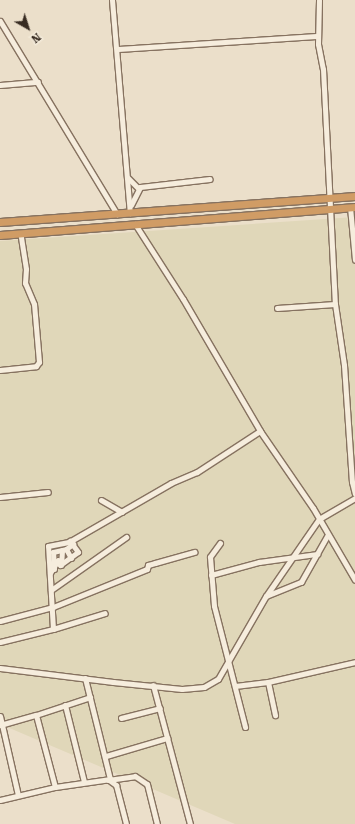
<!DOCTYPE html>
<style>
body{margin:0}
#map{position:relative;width:355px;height:824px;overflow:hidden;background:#ebdfca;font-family:"Roboto Serif",serif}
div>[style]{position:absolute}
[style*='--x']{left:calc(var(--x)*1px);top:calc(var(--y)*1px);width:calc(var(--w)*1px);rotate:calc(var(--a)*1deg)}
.farmland>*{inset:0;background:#e0d7b9}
.roads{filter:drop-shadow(1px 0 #867260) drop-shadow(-1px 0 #867260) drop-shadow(0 1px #867260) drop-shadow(0 -1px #867260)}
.minor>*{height:5px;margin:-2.5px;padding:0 2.5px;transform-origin:2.5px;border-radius:2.5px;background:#f6eddd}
.highway>*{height:7px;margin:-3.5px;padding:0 3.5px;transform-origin:3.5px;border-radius:3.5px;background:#d09c65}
span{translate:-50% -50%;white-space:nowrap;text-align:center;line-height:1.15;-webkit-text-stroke:3px #f3ead9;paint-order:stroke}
.north{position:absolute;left:8px;top:8px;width:40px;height:40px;-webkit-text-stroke:3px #f3ead9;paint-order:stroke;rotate:141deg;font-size:11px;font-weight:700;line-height:16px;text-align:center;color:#382c22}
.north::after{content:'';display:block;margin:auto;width:14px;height:18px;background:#382c22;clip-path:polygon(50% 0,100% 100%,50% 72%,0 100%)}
</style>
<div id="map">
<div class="farmland">
<i style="clip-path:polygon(355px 217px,355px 824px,235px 824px,0 724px,0 241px)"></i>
</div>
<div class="roads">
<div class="minor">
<i style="--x:112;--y:0;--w:214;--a:85.2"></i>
<i style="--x:319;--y:0;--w:44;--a:91.3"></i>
<i style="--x:318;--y:44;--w:25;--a:79"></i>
<i style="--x:323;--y:69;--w:235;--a:87.1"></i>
<i style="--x:335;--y:304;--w:62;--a:81.6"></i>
<i style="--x:344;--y:365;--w:117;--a:86.1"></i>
<i style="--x:352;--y:482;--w:12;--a:76"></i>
<i style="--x:0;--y:21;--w:226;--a:58.8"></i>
<i style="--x:117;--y:49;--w:201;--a:-3.7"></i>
<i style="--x:0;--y:85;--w:38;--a:-5"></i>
<i style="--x:128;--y:178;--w:14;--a:45"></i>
<i style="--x:131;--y:205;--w:20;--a:-63"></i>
<i style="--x:140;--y:187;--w:70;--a:-6.5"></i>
<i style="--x:350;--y:207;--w:53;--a:84.6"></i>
<i style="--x:135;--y:224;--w:89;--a:57.4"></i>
<i style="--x:183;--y:299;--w:153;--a:59.7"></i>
<i style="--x:260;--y:431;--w:93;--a:55.5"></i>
<i style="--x:313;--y:508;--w:83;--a:59.7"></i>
<i style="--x:277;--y:308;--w:58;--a:-3.9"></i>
<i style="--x:0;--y:370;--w:36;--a:-6"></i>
<i style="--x:36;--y:366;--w:5;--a:-53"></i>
<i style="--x:39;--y:362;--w:58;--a:-94.9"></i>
<i style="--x:34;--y:304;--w:23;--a:-113"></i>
<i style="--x:25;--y:283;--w:14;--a:-86"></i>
<i style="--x:26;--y:269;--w:36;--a:-99"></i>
<i style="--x:0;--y:497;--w:48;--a:-5.9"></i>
<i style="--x:101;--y:500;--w:24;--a:30"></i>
<i style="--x:220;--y:543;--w:17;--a:126"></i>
<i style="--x:210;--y:557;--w:49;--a:85.3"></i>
<i style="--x:214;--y:606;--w:125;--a:75.6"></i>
<i style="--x:71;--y:558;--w:10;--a:-119"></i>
<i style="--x:66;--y:549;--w:9;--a:-36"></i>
<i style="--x:61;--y:565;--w:15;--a:-86"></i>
<i style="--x:54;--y:569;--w:17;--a:-93"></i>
<i style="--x:53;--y:552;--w:13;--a:-13"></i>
<i style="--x:50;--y:573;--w:15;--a:-58"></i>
<i style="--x:58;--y:560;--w:5;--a:68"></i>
<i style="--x:60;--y:565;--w:22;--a:-36"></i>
<i style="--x:78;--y:552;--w:14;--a:-126"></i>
<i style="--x:211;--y:575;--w:50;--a:-15.2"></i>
<i style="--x:259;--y:562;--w:59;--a:-7.9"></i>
<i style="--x:51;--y:590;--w:92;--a:-35.2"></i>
<i style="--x:266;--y:596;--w:93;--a:-55.5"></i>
<i style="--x:319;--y:519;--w:42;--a:-30.3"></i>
<i style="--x:0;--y:621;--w:55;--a:-14.8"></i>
<i style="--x:53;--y:607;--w:101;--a:-22"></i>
<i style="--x:147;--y:569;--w:4;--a:-76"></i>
<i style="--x:148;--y:565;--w:7;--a:-16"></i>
<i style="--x:155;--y:563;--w:41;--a:-15.8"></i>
<i style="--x:53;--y:629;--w:83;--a:-93.4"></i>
<i style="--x:48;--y:546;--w:21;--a:-11"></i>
<i style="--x:69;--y:542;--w:118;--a:-30"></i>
<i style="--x:171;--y:483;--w:28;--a:-23"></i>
<i style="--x:197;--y:472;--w:75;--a:-33.1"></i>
<i style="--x:0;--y:642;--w:55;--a:-13.8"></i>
<i style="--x:53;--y:629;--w:54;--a:-17.1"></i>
<i style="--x:0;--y:668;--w:114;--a:7.1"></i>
<i style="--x:113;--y:682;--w:69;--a:5.8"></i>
<i style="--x:182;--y:689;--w:22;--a:-5"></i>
<i style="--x:204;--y:687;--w:16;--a:-30"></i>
<i style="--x:218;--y:679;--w:96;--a:-60"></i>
<i style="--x:266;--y:596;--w:38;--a:-22"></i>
<i style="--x:301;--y:582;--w:53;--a:-60.5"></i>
<i style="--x:268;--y:682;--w:34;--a:78"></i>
<i style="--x:153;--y:685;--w:144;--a:75.1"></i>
<i style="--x:235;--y:686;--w:33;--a:-7"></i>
<i style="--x:268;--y:682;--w:89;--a:-12.9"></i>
<i style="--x:65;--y:705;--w:79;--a:76.1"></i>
<i style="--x:36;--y:715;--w:57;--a:-18.4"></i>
<i style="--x:0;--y:716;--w:81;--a:77.2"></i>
<i style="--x:121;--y:718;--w:40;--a:-14.4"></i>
<i style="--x:0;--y:725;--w:37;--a:-16"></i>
<i style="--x:36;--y:715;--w:74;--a:75.2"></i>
<i style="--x:106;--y:756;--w:64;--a:-16.4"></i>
<i style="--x:108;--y:780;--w:27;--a:-8"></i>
<i style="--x:135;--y:776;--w:14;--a:34"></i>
<i style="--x:147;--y:784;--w:41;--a:76"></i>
<i style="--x:109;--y:780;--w:9;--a:36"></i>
<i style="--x:116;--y:785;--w:40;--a:75.6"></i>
<i style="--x:0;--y:800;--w:57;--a:-13.3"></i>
<i style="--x:55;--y:787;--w:56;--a:-8.3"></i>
<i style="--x:110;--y:779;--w:104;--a:-103.9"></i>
</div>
<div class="highway">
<i style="--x:0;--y:222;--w:356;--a:-4.2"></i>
<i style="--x:0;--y:235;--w:356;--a:-4.5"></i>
</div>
</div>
<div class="north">N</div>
</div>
